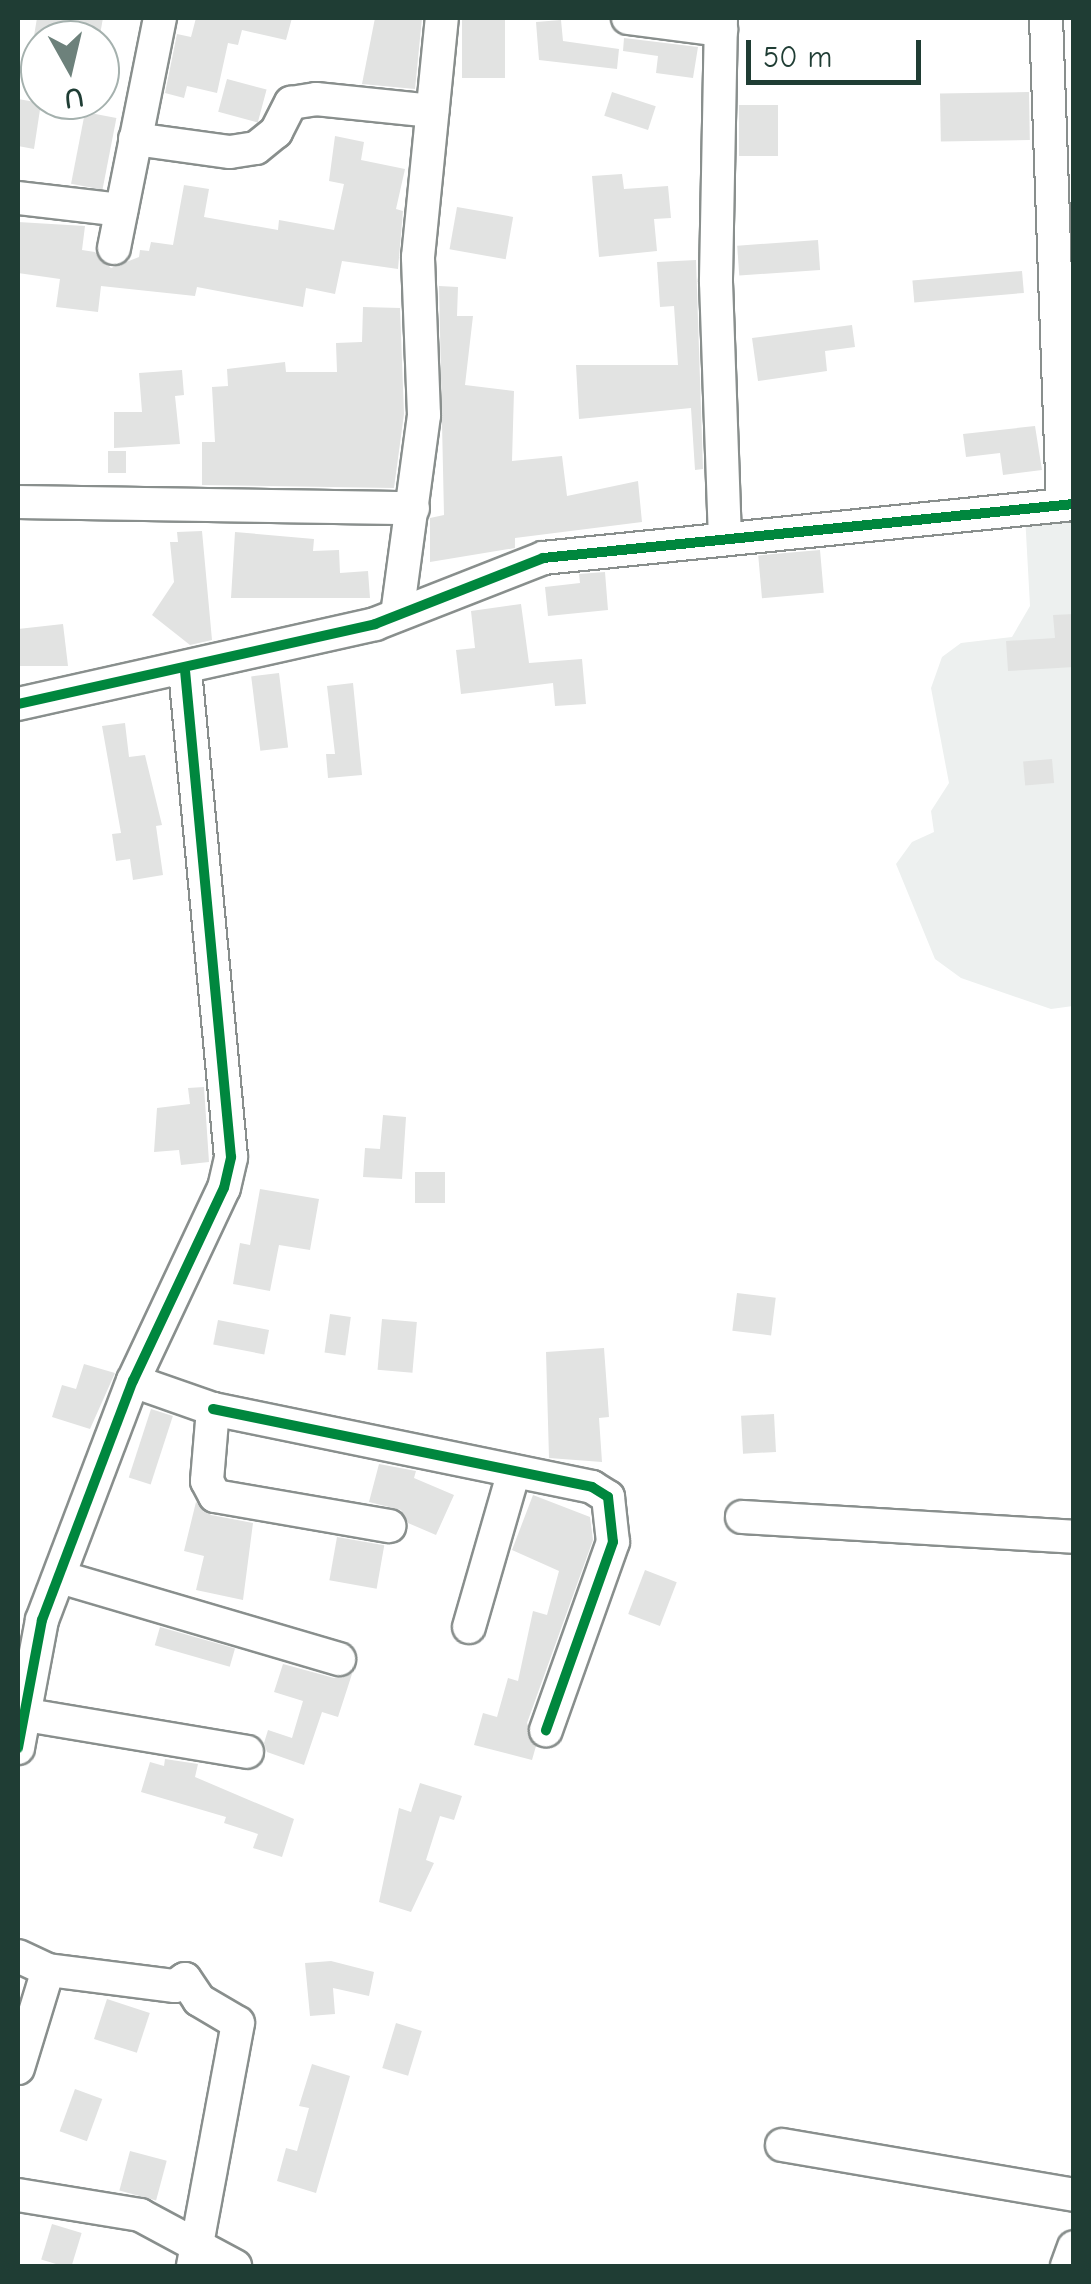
<!DOCTYPE html>
<style>
body{margin:0}
#map{position:relative;width:1091px;height:2284px;overflow:hidden;background:#fff;font-family:"Comic Neue",sans-serif}
div>[style]{position:absolute}
[style*='--x']{left:calc(var(--x)*1px);top:calc(var(--y)*1px);width:calc(var(--w)*1px);rotate:calc(var(--a)*1deg)}
.built>*{inset:0;background:#edf0ef}
.building>*{inset:0;background:#e2e3e2;transform-origin:0 0}
.roads{filter:drop-shadow(2px 0 #898f8d) drop-shadow(-2px 0 #898f8d) drop-shadow(0 2px #898f8d) drop-shadow(0 -2px #898f8d)}
.minor>*{height:32px;margin:-16px;padding:0 16px;transform-origin:16px;border-radius:16px;background:#fff}
.cycleway>*{height:10px;margin:-5px;padding:0 5px;transform-origin:5px;border-radius:5px;background:#00873e}
span{translate:-50% -50%;white-space:nowrap;text-align:center;line-height:1.15;-webkit-text-stroke:8px #fff;paint-order:stroke}
.frame{position:absolute;inset:0;border:20px solid #1f3d34;pointer-events:none}
.north{position:absolute;left:20px;top:20px;width:100px;height:100px;box-sizing:border-box;background:#fff;border:2px solid #a5b1ae;border-radius:50%;rotate:172deg;font-size:28px;font-weight:700;line-height:40px;text-align:center;color:#1f3d34}
.north::after{content:'';display:block;margin:auto;width:35px;height:45px;background:#6d817b;clip-path:polygon(50% 0,100% 100%,50% 72%,0 100%)}
.scale{position:absolute;left:746px;top:40px;width:175px;height:45px;box-sizing:border-box;border:5px solid #1f3d34;border-top:0;padding-left:12px;font-size:30px;line-height:35px;white-space:nowrap;color:#1f3d34;-webkit-text-stroke:8px #fff;paint-order:stroke}
</style>
<div id="map">
<div class="built">
<i style="clip-path:polygon(1073px 512px,1073px 1006px,1051px 1009px,961px 978px,935px 959px,896px 864px,912px 842px,934px 832px,931px 811px,949px 783px,931px 688px,942px 657px,961px 643px,1012px 637px,1030px 606px,1025px 515px)"></i>
</div>
<div class="building">
<i style="clip-path:polygon(37px 18px,103px 18px,99px 40px,34px 36px)"></i>
<i style="clip-path:polygon(196px 18px,292px 18px,286px 40px,242px 30px,238px 45px,228px 43px,217px 93px,187px 86px,184px 98px,165px 93px,177px 34px,191px 37px)"></i>
<i style="clip-path:polygon(375px 18px,422px 18px,415px 89px,362px 84px)"></i>
<i style="left:462px;top:18px;width:43px;height:60px"></i>
<i style="clip-path:polygon(561px 20px,563px 41px,619px 49px,617px 69px,539px 60px,536px 22px)"></i>
<i style="clip-path:polygon(624px 38px,698px 47px,693px 78px,656px 73px,658px 56px,623px 51px)"></i>
<i style="left:227px;top:79px;width:41px;height:34px;rotate:15deg"></i>
<i style="left:612px;top:92px;width:46px;height:25px;rotate:18deg"></i>
<i style="left:1029px;top:92px;width:48px;height:89px;rotate:89deg"></i>
<i style="clip-path:polygon(18px 99px,41px 103px,34px 149px,18px 146px)"></i>
<i style="left:739px;top:105px;width:39px;height:51px"></i>
<i style="left:85px;top:112px;width:32px;height:73px;rotate:11deg"></i>
<i style="clip-path:polygon(335px 136px,364px 142px,361px 160px,405px 169px,396px 209px,403px 211px,398px 269px,342px 261px,335px 294px,306px 288px,303px 307px,197px 287px,195px 296px,101px 286px,98px 312px,56px 307px,60px 279px,18px 273px,18px 222px,85px 226px,82px 250px,95px 252px,111px 268px,139px 257px,140px 250px,149px 251px,151px 242px,173px 245px,184px 185px,209px 189px,204px 217px,278px 230px,279px 220px,334px 230px,344px 184px,329px 181px)"></i>
<i style="clip-path:polygon(622px 174px,624px 189px,668px 186px,671px 218px,654px 219px,657px 251px,599px 257px,592px 176px)"></i>
<i style="left:457px;top:207px;width:57px;height:43px;rotate:10deg"></i>
<i style="left:818px;top:240px;width:30px;height:81px;rotate:86deg"></i>
<i style="clip-path:polygon(696px 260px,703px 469px,695px 470px,691px 408px,579px 419px,576px 365px,678px 365px,674px 306px,660px 307px,657px 262px)"></i>
<i style="left:1022px;top:271px;width:22px;height:110px;rotate:85deg"></i>
<i style="clip-path:polygon(439px 286px,458px 287px,457px 316px,473px 316px,465px 385px,514px 391px,512px 461px,562px 456px,567px 496px,638px 481px,642px 522px,515px 538px,515px 548px,430px 562px,430px 518px,444px 515px)"></i>
<i style="clip-path:polygon(363px 307px,400px 308px,404px 414px,394px 488px,202px 485px,202px 442px,215px 442px,212px 387px,228px 386px,227px 369px,285px 362px,286px 372px,337px 372px,336px 343px,362px 342px)"></i>
<i style="clip-path:polygon(852px 325px,855px 347px,825px 351px,827px 371px,758px 381px,752px 338px)"></i>
<i style="clip-path:polygon(182px 370px,184px 395px,175px 396px,180px 444px,114px 448px,114px 412px,142px 412px,139px 373px)"></i>
<i style="clip-path:polygon(1035px 426px,1042px 470px,1003px 475px,1000px 453px,966px 457px,963px 434px)"></i>
<i style="left:108px;top:451px;width:18px;height:22px"></i>
<i style="clip-path:polygon(202px 531px,212px 640px,190px 645px,152px 615px,174px 582px,170px 542px,178px 542px,177px 532px)"></i>
<i style="clip-path:polygon(235px 532px,314px 539px,313px 551px,339px 550px,340px 573px,368px 571px,370px 598px,231px 598px)"></i>
<i style="left:820px;top:550px;width:43px;height:62px;rotate:85deg"></i>
<i style="clip-path:polygon(605px 572px,608px 610px,548px 616px,545px 587px,580px 583px,579px 574px)"></i>
<i style="clip-path:polygon(521px 604px,529px 663px,582px 659px,586px 704px,555px 706px,553px 683px,461px 694px,456px 650px,475px 648px,471px 611px)"></i>
<i style="clip-path:polygon(1074px 614px,1074px 667px,1008px 671px,1006px 641px,1055px 638px,1053px 615px)"></i>
<i style="clip-path:polygon(63px 624px,68px 666px,18px 666px,18px 629px)"></i>
<i style="left:279px;top:673px;width:75px;height:28px;rotate:83deg"></i>
<i style="clip-path:polygon(353px 683px,362px 775px,328px 778px,326px 754px,335px 754px,327px 686px)"></i>
<i style="clip-path:polygon(125px 723px,129px 757px,145px 755px,162px 825px,156px 826px,163px 875px,133px 880px,130px 859px,116px 861px,112px 834px,121px 833px,102px 726px)"></i>
<i style="left:1052px;top:759px;width:24px;height:29px;rotate:85deg"></i>
<i style="clip-path:polygon(204px 1087px,209px 1162px,181px 1165px,179px 1150px,154px 1152px,157px 1108px,190px 1104px,188px 1088px)"></i>
<i style="clip-path:polygon(383px 1115px,406px 1117px,402px 1179px,363px 1177px,365px 1148px,380px 1149px)"></i>
<i style="left:415px;top:1172px;width:30px;height:31px"></i>
<i style="clip-path:polygon(260px 1189px,319px 1199px,310px 1250px,279px 1245px,270px 1291px,233px 1284px,240px 1243px,250px 1245px)"></i>
<i style="left:737px;top:1293px;width:39px;height:38px;rotate:7deg"></i>
<i style="left:330px;top:1314px;width:21px;height:39px;rotate:8deg"></i>
<i style="left:382px;top:1319px;width:35px;height:51px;rotate:5deg"></i>
<i style="left:218px;top:1320px;width:52px;height:25px;rotate:11deg"></i>
<i style="clip-path:polygon(604px 1348px,609px 1417px,599px 1418px,602px 1462px,549px 1458px,546px 1352px)"></i>
<i style="clip-path:polygon(84px 1364px,115px 1373px,90px 1429px,52px 1417px,62px 1385px,76px 1389px)"></i>
<i style="left:151px;top:1409px;width:23px;height:72px;rotate:18deg"></i>
<i style="left:774px;top:1414px;width:38px;height:33px;rotate:87deg"></i>
<i style="clip-path:polygon(379px 1464px,416px 1471px,414px 1478px,454px 1495px,436px 1535px,408px 1523px,401px 1510px,369px 1502px)"></i>
<i style="clip-path:polygon(533px 1495px,590px 1517px,593px 1540px,527px 1723px,536px 1746px,532px 1760px,474px 1745px,483px 1713px,497px 1717px,508px 1678px,518px 1681px,533px 1611px,547px 1615px,559px 1571px,512px 1550px)"></i>
<i style="clip-path:polygon(196px 1502px,211px 1515px,253px 1523px,243px 1600px,196px 1590px,204px 1556px,184px 1551px)"></i>
<i style="left:337px;top:1537px;width:48px;height:44px;rotate:10deg"></i>
<i style="left:645px;top:1570px;width:34px;height:47px;rotate:21deg"></i>
<i style="left:160px;top:1627px;width:78px;height:19px;rotate:16deg"></i>
<i style="clip-path:polygon(283px 1664px,334px 1678px,352px 1674px,338px 1717px,322px 1712px,304px 1765px,267px 1752px,264px 1743px,268px 1730px,292px 1738px,303px 1701px,274px 1692px)"></i>
<i style="clip-path:polygon(165px 1759px,198px 1764px,195px 1777px,294px 1819px,282px 1857px,253px 1848px,258px 1834px,224px 1823px,226px 1817px,141px 1792px,150px 1762px,164px 1766px)"></i>
<i style="clip-path:polygon(420px 1783px,462px 1796px,454px 1820px,440px 1816px,426px 1860px,434px 1863px,411px 1912px,379px 1902px,399px 1808px,411px 1812px)"></i>
<i style="clip-path:polygon(331px 1961px,374px 1972px,369px 1996px,333px 1988px,335px 2014px,310px 2016px,305px 1963px)"></i>
<i style="left:107px;top:1999px;width:45px;height:42px;rotate:18deg"></i>
<i style="left:396px;top:2023px;width:27px;height:47px;rotate:17deg"></i>
<i style="clip-path:polygon(312px 2064px,350px 2076px,316px 2193px,277px 2181px,286px 2148px,297px 2151px,309px 2108px,299px 2106px)"></i>
<i style="left:75px;top:2089px;width:29px;height:45px;rotate:20deg"></i>
<i style="left:130px;top:2151px;width:38px;height:41px;rotate:15deg"></i>
<i style="left:52px;top:2224px;width:31px;height:37px;rotate:17deg"></i>
</div>
<div class="roads">
<div class="minor">
<i style="--x:628;--y:18;--w:94;--a:7.4"></i>
<i style="--x:721;--y:18;--w:264;--a:91.1"></i>
<i style="--x:716;--y:282;--w:253;--a:88"></i>
<i style="--x:1046;--y:18;--w:487;--a:88"></i>
<i style="--x:135;--y:139;--w:96;--a:7.8"></i>
<i style="--x:230;--y:152;--w:26;--a:-9"></i>
<i style="--x:256;--y:148;--w:26;--a:-39"></i>
<i style="--x:276;--y:132;--w:33;--a:-63"></i>
<i style="--x:291;--y:103;--w:25;--a:-9"></i>
<i style="--x:316;--y:99;--w:117;--a:5.9"></i>
<i style="--x:18;--y:198;--w:104;--a:6.6"></i>
<i style="--x:114;--y:248;--w:235;--a:-78.7"></i>
<i style="--x:18;--y:502;--w:395;--a:0.9"></i>
<i style="--x:397;--y:615;--w:202;--a:-82.3"></i>
<i style="--x:424;--y:415;--w:158;--a:-92.2"></i>
<i style="--x:418;--y:257;--w:240;--a:-84.3"></i>
<i style="--x:18;--y:704;--w:366;--a:-12.6"></i>
<i style="--x:375;--y:624;--w:180;--a:-21.4"></i>
<i style="--x:543;--y:558;--w:534;--a:-5.81"></i>
<i style="--x:133;--y:1381;--w:85;--a:19.3"></i>
<i style="--x:213;--y:1409;--w:72;--a:94.8"></i>
<i style="--x:207;--y:1481;--w:17;--a:62"></i>
<i style="--x:215;--y:1496;--w:177;--a:9.8"></i>
<i style="--x:213;--y:1409;--w:387;--a:11.6"></i>
<i style="--x:592;--y:1487;--w:19;--a:32"></i>
<i style="--x:608;--y:1497;--w:45;--a:83.7"></i>
<i style="--x:613;--y:1542;--w:200;--a:109.6"></i>
<i style="--x:742;--y:1517;--w:333;--a:3.4"></i>
<i style="--x:60;--y:1577;--w:291;--a:16.4"></i>
<i style="--x:469;--y:1627;--w:162;--a:-73.9"></i>
<i style="--x:27;--y:1715;--w:223;--a:9.5"></i>
<i style="--x:18;--y:1748;--w:130;--a:-79.4"></i>
<i style="--x:42;--y:1620;--w:256;--a:-69.2"></i>
<i style="--x:133;--y:1381;--w:213;--a:-64.8"></i>
<i style="--x:224;--y:1188;--w:32;--a:-77"></i>
<i style="--x:231;--y:1157;--w:487;--a:-95.4"></i>
<i style="--x:18;--y:1956;--w:33;--a:25"></i>
<i style="--x:48;--y:1970;--w:128;--a:7.2"></i>
<i style="--x:175;--y:1986;--w:12;--a:-35"></i>
<i style="--x:185;--y:1979;--w:25;--a:56"></i>
<i style="--x:199;--y:2000;--w:45;--a:30.5"></i>
<i style="--x:238;--y:2023;--w:247;--a:100.5"></i>
<i style="--x:18;--y:2068;--w:102;--a:-73"></i>
<i style="--x:782;--y:2145;--w:296;--a:9.7"></i>
<i style="--x:18;--y:2195;--w:124;--a:9.3"></i>
<i style="--x:140;--y:2215;--w:108;--a:28.2"></i>
<i style="--x:1067;--y:2266;--w:20;--a:-70"></i>
</div>
</div>
<div class="cycleway">
<i style="--x:18;--y:704;--w:366;--a:-12.6"></i>
<i style="--x:375;--y:624;--w:180;--a:-21.4"></i>
<i style="--x:543;--y:558;--w:534;--a:-5.81"></i>
<i style="--x:213;--y:1409;--w:387;--a:11.6"></i>
<i style="--x:592;--y:1487;--w:19;--a:32"></i>
<i style="--x:608;--y:1497;--w:45;--a:83.7"></i>
<i style="--x:613;--y:1542;--w:200;--a:109.6"></i>
<i style="--x:18;--y:1748;--w:130;--a:-79.4"></i>
<i style="--x:42;--y:1620;--w:256;--a:-69.2"></i>
<i style="--x:133;--y:1381;--w:213;--a:-64.8"></i>
<i style="--x:224;--y:1188;--w:32;--a:-77"></i>
<i style="--x:231;--y:1157;--w:487;--a:-95.4"></i>
</div>
<div class="frame"></div>
<div class="north">U</div>
<div class="scale">50 m</div>
</div>
